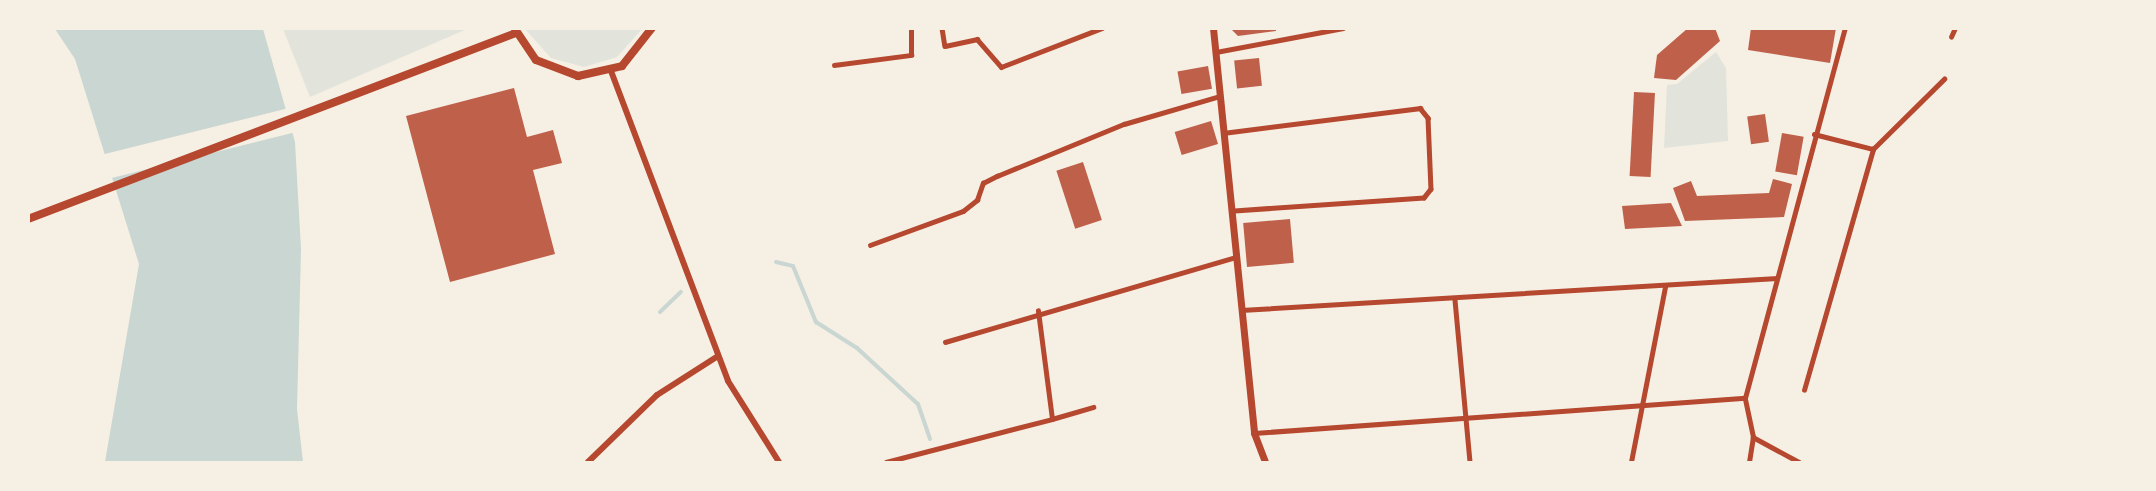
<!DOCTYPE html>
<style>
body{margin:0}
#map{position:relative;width:2156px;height:491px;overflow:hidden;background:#f6efe4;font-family:Barlow,sans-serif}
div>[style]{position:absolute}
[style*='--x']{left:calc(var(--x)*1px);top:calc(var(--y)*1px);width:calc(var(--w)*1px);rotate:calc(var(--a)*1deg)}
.green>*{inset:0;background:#e2e4dc}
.water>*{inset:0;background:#c9d6d2}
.pier>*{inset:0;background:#f6efe4;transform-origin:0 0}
.stream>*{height:4px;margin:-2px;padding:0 2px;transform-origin:2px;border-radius:2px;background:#c9d6d2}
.building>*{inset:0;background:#bf614a;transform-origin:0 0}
.minor>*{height:4.5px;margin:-2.25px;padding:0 2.25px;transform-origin:2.25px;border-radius:2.25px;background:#b5482f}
.tertiary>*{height:6px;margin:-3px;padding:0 3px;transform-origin:3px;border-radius:3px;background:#b5482f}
.secondary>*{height:7px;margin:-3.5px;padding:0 3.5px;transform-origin:3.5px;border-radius:3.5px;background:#b5482f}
.primary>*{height:8px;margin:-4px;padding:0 4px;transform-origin:4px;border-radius:4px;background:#b5482f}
span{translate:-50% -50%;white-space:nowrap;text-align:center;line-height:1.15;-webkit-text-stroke:4.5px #f6efe4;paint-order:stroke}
.frame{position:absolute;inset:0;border:30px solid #f6efe4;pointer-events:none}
</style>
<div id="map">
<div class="green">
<i style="clip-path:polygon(283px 29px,467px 29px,310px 97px)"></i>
<i style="clip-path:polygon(525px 29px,642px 29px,617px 57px,584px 67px,551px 58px)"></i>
<i style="clip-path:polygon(1716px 52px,1726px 68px,1728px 141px,1664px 148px,1667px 85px,1677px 84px)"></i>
</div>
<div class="water">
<i style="clip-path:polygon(55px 29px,263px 29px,295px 142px,301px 249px,297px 409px,303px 462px,105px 462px,139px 264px,75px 59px)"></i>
</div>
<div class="pier">
<i style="left:289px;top:108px;width:25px;height:193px;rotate:76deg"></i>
</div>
<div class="stream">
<i style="--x:776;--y:262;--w:17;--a:13"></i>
<i style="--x:793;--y:266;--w:61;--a:67.7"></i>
<i style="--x:816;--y:322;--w:49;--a:32.4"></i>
<i style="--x:857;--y:348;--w:83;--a:42.6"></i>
<i style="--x:918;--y:404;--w:37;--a:71"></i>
<i style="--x:660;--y:312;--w:29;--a:-44"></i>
</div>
<div class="building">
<i style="clip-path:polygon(1230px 28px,1276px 28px,1276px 31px,1238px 36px)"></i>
<i style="clip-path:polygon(1688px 28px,1715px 28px,1720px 41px,1676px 80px,1654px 78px,1657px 55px)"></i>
<i style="clip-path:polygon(1751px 28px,1836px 28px,1830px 63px,1748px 50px)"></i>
<i style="left:1259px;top:58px;width:28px;height:25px;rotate:84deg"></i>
<i style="left:1208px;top:66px;width:23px;height:31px;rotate:80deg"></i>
<i style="clip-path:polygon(514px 88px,527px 137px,553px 130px,562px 163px,533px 170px,555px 254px,450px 282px,406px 116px)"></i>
<i style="left:1634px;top:92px;width:21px;height:84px;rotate:3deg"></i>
<i style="left:1765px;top:114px;width:28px;height:18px;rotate:82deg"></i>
<i style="left:1211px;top:121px;width:24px;height:38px;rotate:73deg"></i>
<i style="left:1782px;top:133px;width:22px;height:39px;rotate:10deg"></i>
<i style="left:1083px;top:162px;width:61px;height:28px;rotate:72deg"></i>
<i style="clip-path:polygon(1773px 179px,1792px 184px,1784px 217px,1685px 221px,1673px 188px,1691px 181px,1697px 196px,1769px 193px)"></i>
<i style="clip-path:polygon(1671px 203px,1682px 226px,1625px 229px,1622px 206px)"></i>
<i style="left:1290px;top:219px;width:44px;height:47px;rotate:85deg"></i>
</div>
<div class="minor">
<i style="--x:942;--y:28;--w:18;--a:81"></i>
<i style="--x:945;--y:46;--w:33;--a:-12"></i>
<i style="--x:977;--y:39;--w:37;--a:49"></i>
<i style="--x:1001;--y:67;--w:108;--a:-21.1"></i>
<i style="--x:1951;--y:37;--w:10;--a:-66"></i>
<i style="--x:1216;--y:52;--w:129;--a:-10.7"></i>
<i style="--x:834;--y:65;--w:78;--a:-7.4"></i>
<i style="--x:911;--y:55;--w:27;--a:-90"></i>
<i style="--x:1223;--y:133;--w:199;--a:-7.2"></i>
<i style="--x:1420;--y:108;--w:13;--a:51"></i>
<i style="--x:1428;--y:118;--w:71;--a:87.6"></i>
<i style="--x:1431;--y:189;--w:11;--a:128"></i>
<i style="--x:1424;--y:198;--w:193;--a:176.1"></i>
<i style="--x:1814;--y:134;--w:61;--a:14.3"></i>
<i style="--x:870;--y:245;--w:99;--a:-20.1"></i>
<i style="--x:963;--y:211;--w:18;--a:-38"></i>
<i style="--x:977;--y:200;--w:18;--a:-71"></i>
<i style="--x:983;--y:183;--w:16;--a:-27"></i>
<i style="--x:997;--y:176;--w:137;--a:-22.3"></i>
<i style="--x:1124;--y:124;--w:100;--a:-16.3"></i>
<i style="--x:1455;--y:300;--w:163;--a:84.7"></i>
<i style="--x:1241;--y:310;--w:537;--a:-3.42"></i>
<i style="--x:945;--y:342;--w:303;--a:-16.3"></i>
<i style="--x:1804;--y:390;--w:251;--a:-74"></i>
<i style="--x:1873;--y:149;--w:100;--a:-44.6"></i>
<i style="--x:1052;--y:419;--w:43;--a:-16.3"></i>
<i style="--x:1254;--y:433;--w:492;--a:-4.1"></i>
<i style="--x:1753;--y:437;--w:52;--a:28.5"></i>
<i style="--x:886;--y:462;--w:171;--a:-14.5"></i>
<i style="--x:1052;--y:419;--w:109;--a:-97.4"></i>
<i style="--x:1631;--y:462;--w:178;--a:-79"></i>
<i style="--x:1749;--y:462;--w:25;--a:-81"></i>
<i style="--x:1753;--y:437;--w:40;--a:-102"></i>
<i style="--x:1745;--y:398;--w:383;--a:-74.9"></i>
</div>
<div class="tertiary">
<i style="--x:611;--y:71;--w:331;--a:69.3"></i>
<i style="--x:728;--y:381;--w:96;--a:57.8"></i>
<i style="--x:588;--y:462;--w:96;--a:-44.2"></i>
<i style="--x:657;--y:395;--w:72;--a:-32.6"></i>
</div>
<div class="secondary">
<i style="--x:1213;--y:28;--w:407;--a:84.2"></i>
<i style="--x:1254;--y:433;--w:31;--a:69"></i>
</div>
<div class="primary">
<i style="--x:515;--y:29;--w:37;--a:56"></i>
<i style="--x:536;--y:60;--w:45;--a:20.9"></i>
<i style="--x:578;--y:76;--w:45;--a:-12.8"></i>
<i style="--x:622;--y:66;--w:48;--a:-51.7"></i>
<i style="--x:28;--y:219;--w:522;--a:-20.86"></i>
</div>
<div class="frame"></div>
</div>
